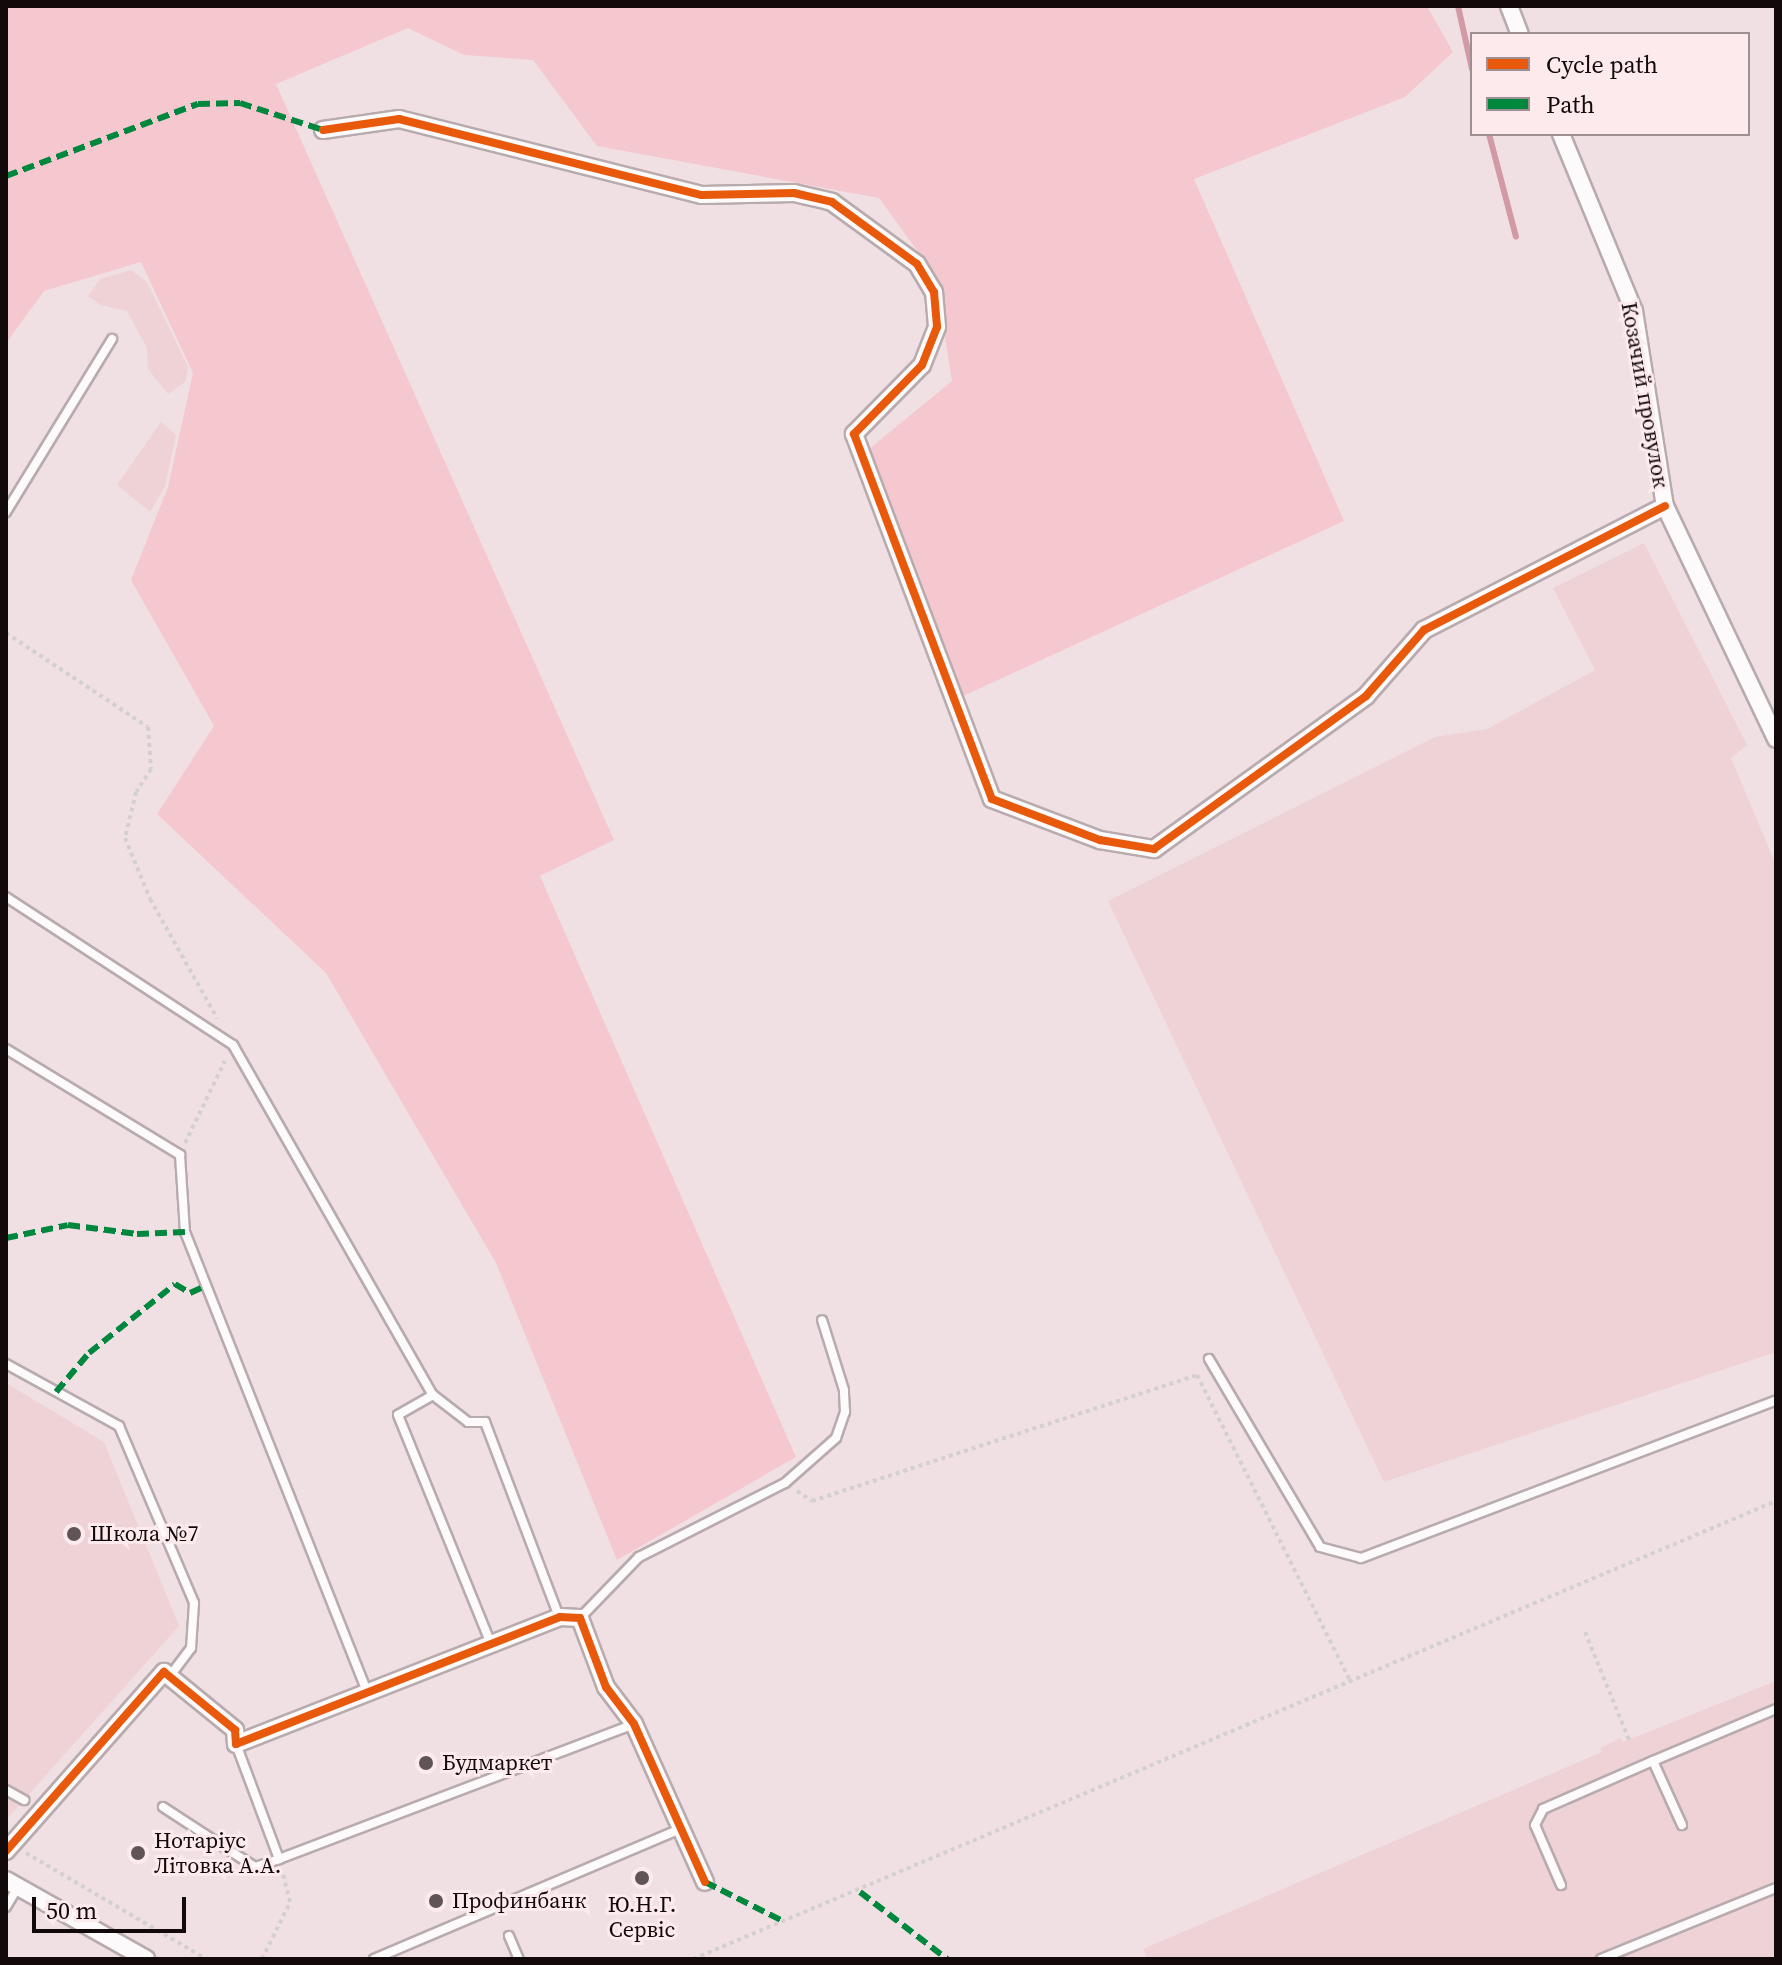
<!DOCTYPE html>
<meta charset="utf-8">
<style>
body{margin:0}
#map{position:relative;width:1782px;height:1965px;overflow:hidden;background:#f1e0e3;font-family:"Source Serif 4",serif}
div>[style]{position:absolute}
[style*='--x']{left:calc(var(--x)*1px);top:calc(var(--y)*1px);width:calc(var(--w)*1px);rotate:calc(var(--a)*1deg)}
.built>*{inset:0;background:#eed2d6}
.green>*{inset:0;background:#f5c8d0}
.stream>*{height:6px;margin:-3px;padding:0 3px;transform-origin:3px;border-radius:3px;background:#d19aa4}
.path>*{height:4px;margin-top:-2px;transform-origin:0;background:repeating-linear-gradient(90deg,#d4d0d0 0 4px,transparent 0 8px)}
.roads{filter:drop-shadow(2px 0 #b8abae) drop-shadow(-2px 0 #b8abae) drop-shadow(0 2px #b8abae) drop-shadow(0 -2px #b8abae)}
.lane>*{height:8px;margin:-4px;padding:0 4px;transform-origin:4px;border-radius:4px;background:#fdfafb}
.street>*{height:16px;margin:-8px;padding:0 8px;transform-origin:8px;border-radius:8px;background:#fdfafb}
.quiet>*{height:6px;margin-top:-3px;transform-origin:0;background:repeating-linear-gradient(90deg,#00873e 0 12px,transparent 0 18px)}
.cycleway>*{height:8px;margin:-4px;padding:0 4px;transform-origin:4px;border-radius:4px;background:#e8590c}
.dots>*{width:22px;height:22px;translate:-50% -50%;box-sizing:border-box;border:4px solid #fceaed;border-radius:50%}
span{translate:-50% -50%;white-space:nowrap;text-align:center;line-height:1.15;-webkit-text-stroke:6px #fceaed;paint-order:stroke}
.street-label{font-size:22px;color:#12090a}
.poi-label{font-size:22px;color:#12090a}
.left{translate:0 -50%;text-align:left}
.frame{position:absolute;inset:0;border:8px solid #12090a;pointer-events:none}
.legend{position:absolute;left:1470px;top:32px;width:280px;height:104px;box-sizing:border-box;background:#fceaed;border:2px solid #9e9092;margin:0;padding:10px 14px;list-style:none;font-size:24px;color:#12090a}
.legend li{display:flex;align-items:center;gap:16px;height:40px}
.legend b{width:40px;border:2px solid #9e9092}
.scale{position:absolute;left:32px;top:1897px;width:154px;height:36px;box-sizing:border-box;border:4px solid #12090a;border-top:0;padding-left:10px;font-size:24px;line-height:28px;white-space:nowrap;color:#12090a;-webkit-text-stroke:6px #fceaed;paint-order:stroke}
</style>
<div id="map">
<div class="built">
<i style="clip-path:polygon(131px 270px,147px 282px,188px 367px,186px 381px,168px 394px,148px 369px,147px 348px,127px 311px,100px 305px,88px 296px,100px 279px)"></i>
<i style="clip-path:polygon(161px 422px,176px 435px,165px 487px,150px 512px,117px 485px)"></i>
<i style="clip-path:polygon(1644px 543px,1747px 745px,1731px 758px,1776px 865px,1776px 1352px,1384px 1482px,1108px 901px,1435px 737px,1487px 729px,1595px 670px,1553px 588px)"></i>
<i style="clip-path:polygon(6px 1383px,104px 1442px,179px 1626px,6px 1820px)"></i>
<i style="clip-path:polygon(1776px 1681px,1776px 1959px,1148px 1959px,1143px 1949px,1602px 1752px,1600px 1748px,1621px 1738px,1623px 1742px)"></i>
</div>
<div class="green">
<i style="clip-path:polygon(6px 6px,1427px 6px,1453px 52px,1405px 97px,1194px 179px,1344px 521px,961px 697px,869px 449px,952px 381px,935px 275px,879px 198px,597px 146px,533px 60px,464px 55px,408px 28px,276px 84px,614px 840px,540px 876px,796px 1457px,617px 1560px,496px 1263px,326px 973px,157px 814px,214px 726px,131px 580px,168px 487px,193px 373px,141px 262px,44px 291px,6px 343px)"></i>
</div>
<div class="stream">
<i style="--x:1458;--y:6;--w:65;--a:77.5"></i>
<i style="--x:1489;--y:134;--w:106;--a:75.3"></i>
</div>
<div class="path">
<i style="--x:6;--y:633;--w:170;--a:33.5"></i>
<i style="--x:148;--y:727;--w:42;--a:85.9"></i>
<i style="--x:151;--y:769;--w:27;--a:123"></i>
<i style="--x:136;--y:792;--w:47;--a:103.4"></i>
<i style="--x:125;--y:838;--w:66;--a:67.7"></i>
<i style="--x:150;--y:899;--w:137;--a:60.6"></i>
<i style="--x:185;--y:1143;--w:91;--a:-64"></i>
<i style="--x:797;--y:1491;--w:18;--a:34"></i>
<i style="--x:812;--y:1501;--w:405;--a:-18.1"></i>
<i style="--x:1197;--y:1375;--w:342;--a:63.4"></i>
<i style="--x:1585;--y:1632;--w:117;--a:67.8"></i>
<i style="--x:26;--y:1853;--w:209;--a:30.5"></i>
<i style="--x:262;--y:1959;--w:64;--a:-63.8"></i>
<i style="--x:290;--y:1902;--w:30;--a:-104"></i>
<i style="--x:693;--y:1959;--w:1176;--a:-22.92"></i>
</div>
<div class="roads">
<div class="lane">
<i style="--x:6;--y:512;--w:203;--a:-58.5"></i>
<i style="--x:6;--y:897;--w:271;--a:33.1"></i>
<i style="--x:233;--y:1045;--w:403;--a:60.3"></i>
<i style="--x:433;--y:1395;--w:40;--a:150.3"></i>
<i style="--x:398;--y:1415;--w:247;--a:67.9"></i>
<i style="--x:6;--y:1049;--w:204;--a:31.3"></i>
<i style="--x:180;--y:1155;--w:77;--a:86.3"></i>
<i style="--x:185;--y:1232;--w:497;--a:68.4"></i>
<i style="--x:1209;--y:1359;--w:218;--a:59.4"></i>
<i style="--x:1320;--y:1547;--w:42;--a:15"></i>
<i style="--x:1361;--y:1558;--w:444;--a:-20.8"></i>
<i style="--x:6;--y:1364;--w:129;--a:28.8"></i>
<i style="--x:119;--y:1426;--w:192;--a:67"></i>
<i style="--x:194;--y:1603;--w:45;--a:93.8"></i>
<i style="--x:191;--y:1648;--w:36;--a:127"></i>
<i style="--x:433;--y:1395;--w:44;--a:37.6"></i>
<i style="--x:468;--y:1422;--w:17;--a:0"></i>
<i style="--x:485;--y:1422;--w:209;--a:69.2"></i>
<i style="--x:580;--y:1618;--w:85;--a:-46"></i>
<i style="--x:639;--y:1557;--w:164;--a:-26.9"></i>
<i style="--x:785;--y:1483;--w:68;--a:-41.4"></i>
<i style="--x:836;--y:1438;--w:28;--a:-71"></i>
<i style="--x:845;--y:1412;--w:22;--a:-93"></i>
<i style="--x:844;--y:1390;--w:73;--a:-107.4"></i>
<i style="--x:236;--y:1744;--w:123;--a:69.5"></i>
<i style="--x:279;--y:1859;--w:380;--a:-20.8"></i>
<i style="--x:6;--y:1790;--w:21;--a:29"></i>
<i style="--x:163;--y:1807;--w:110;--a:33.1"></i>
<i style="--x:255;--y:1867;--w:25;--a:-18"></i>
<i style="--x:1682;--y:1825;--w:70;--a:-114.4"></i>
<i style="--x:1653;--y:1761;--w:134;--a:-22.9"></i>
<i style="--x:1561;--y:1885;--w:65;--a:-113.4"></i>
<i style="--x:1535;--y:1825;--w:18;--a:-63"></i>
<i style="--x:1543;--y:1809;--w:120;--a:-23.6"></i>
<i style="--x:6;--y:1907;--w:23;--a:-59"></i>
<i style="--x:509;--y:1936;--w:25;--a:67"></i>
<i style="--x:374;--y:1959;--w:332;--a:-23"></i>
<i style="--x:1601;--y:1959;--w:189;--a:-22.1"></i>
</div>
<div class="street">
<i style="--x:1509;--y:6;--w:30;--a:69"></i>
<i style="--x:323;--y:130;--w:77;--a:-8.2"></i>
<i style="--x:399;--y:119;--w:312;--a:14.1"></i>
<i style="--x:702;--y:195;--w:92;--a:-1.2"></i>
<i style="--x:794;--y:193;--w:39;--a:13"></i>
<i style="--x:832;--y:202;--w:105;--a:36.1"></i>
<i style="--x:917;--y:264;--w:33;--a:59"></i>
<i style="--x:934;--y:292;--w:35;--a:85"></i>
<i style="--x:937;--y:327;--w:41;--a:111.5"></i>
<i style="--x:922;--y:365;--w:97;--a:134.6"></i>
<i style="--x:854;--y:434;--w:390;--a:69.3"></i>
<i style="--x:992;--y:799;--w:116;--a:20.8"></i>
<i style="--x:1100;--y:840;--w:55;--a:9.5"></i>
<i style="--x:1154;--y:849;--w:261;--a:-35.8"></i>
<i style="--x:1366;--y:696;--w:88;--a:-48.7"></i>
<i style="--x:1424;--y:630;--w:271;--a:-27.2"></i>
<i style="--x:1561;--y:134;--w:191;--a:67.6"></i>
<i style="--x:1634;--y:311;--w:197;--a:81"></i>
<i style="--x:1665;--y:506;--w:258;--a:64.5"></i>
<i style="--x:6;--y:1851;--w:239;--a:-48.6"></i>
<i style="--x:164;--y:1672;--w:92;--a:39.2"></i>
<i style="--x:235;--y:1730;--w:14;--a:86"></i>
<i style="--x:236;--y:1744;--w:348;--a:-21.4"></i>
<i style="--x:560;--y:1617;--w:20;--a:3"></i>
<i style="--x:580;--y:1618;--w:74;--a:69.4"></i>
<i style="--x:606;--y:1687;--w:46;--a:52.9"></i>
<i style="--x:634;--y:1724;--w:173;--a:65.8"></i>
<i style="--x:6;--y:1880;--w:161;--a:29.4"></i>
</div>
</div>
<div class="quiet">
<i style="--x:6;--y:176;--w:205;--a:-20.6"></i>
<i style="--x:198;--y:104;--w:42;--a:-1.4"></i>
<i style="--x:240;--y:103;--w:87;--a:18"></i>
<i style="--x:6;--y:1238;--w:63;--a:-11.8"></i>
<i style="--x:68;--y:1225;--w:70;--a:7.4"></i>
<i style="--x:137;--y:1234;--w:48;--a:-2.4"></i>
<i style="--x:56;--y:1392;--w:51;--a:-49.8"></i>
<i style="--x:89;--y:1353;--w:110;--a:-38.7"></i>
<i style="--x:175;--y:1284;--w:17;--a:31"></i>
<i style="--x:190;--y:1293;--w:17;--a:-24"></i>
<i style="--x:705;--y:1882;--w:89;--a:26.6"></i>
<i style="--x:860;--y:1892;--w:110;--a:37.6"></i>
</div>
<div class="cycleway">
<i style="--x:323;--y:130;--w:77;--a:-8.2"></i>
<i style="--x:399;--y:119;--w:312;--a:14.1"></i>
<i style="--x:702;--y:195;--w:92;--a:-1.2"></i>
<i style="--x:794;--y:193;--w:39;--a:13"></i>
<i style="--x:832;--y:202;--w:105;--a:36.1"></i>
<i style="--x:917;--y:264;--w:33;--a:59"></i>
<i style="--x:934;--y:292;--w:35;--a:85"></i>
<i style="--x:937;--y:327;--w:41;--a:111.5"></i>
<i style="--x:922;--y:365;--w:97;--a:134.6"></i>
<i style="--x:854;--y:434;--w:390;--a:69.3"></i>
<i style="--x:992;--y:799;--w:116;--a:20.8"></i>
<i style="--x:1100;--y:840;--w:55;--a:9.5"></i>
<i style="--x:1154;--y:849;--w:261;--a:-35.8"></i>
<i style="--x:1366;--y:696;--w:88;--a:-48.7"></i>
<i style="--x:1424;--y:630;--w:271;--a:-27.2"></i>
<i style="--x:6;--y:1851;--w:239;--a:-48.6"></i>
<i style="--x:164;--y:1672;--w:92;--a:39.2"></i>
<i style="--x:235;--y:1730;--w:14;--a:86"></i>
<i style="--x:236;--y:1744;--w:348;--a:-21.4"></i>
<i style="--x:560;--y:1617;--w:20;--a:3"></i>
<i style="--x:580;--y:1618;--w:74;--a:69.4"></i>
<i style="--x:606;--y:1687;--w:46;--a:52.9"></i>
<i style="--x:634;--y:1724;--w:173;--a:65.8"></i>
</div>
<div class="dots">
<i style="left:74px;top:1534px;background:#605456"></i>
<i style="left:426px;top:1763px;background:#605456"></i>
<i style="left:138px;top:1853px;background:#605456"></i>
<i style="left:642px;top:1878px;background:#605456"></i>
<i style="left:436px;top:1901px;background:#605456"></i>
</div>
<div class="street-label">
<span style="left:1645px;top:395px;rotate:80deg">Козачий провулок</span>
</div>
<div class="poi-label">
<span class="left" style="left:90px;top:1534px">Школа №7</span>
<span class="left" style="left:442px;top:1763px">Будмаркет</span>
<span class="left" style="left:154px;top:1853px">Нотаріус<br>Літовка А.А.</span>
<span class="left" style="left:452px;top:1901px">Профинбанк</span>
<span style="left:642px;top:1917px">Ю.Н.Г.<br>Сервіс</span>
</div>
<div class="frame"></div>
<ul class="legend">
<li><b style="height:10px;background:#e8590c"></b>Cycle path</li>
<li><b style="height:10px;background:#00873e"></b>Path</li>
</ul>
<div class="scale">50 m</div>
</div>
